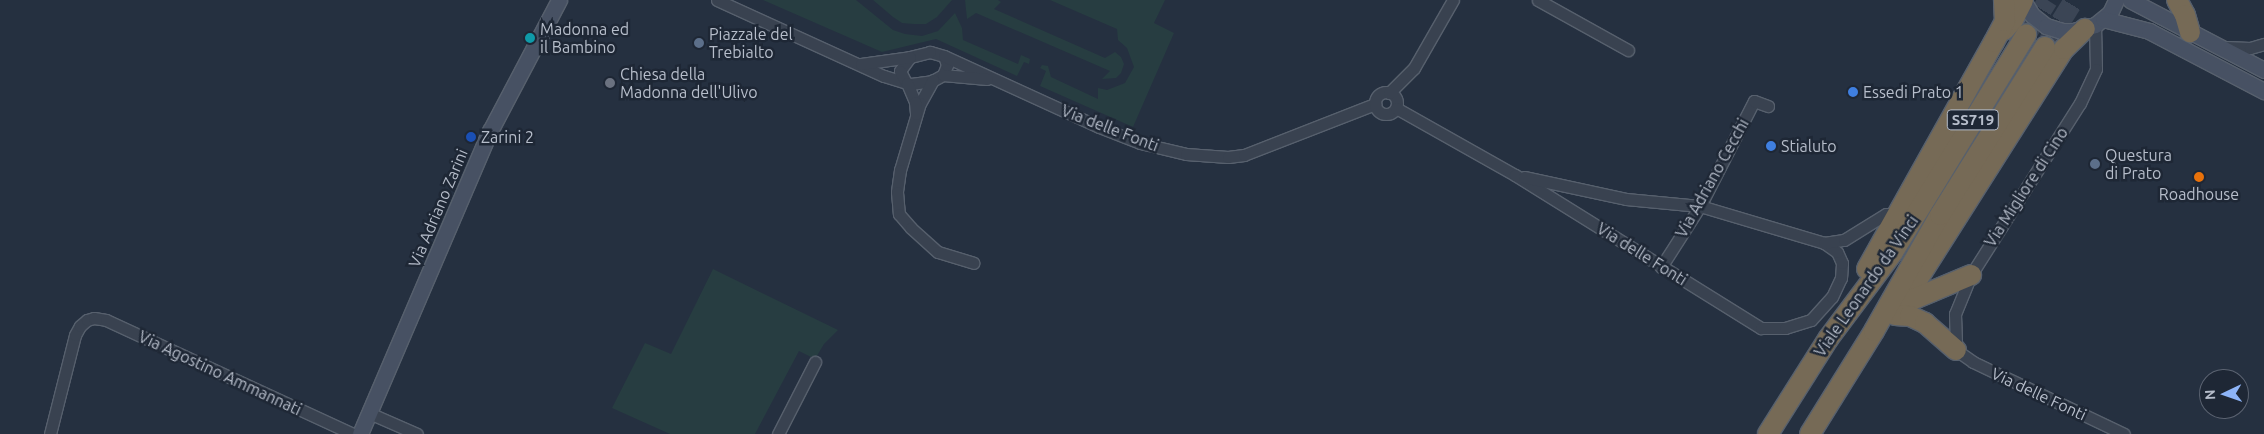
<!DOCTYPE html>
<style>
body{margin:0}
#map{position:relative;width:2264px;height:434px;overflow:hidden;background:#253040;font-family:Ubuntu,sans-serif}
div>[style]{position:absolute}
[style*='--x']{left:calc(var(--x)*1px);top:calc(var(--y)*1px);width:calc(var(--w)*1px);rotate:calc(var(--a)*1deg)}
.green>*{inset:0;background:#273d41}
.highway-tunnel>*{height:20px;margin-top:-10px;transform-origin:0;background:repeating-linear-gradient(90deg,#3b4555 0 20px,transparent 0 30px)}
.roads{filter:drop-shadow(1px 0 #57606d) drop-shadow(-1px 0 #57606d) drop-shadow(0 1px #57606d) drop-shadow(0 -1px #57606d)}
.street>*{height:11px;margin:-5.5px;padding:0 5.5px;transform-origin:5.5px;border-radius:5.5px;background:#394250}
.street>.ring{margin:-5.5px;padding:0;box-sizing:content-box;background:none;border:11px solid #394250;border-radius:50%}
.secondary>*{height:15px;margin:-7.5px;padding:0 7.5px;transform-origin:7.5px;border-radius:7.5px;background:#475163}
.highway>*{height:20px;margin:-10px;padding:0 10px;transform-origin:10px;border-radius:10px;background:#766a56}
.dots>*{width:14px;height:14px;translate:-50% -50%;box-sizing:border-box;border:2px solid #1e2735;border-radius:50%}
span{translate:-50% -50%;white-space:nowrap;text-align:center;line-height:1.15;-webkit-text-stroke:5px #1e2735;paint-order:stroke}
.shield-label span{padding:1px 4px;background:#1e2735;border:1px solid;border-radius:4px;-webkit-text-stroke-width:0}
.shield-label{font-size:15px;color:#b6bdca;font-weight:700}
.poi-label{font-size:16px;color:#b6bdca}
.left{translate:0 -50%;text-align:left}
.street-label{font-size:16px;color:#b6bdca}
.north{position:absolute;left:2199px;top:369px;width:50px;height:50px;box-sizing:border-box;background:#1e2735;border:1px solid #5b6371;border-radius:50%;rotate:267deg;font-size:14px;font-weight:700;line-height:20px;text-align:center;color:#b6bdca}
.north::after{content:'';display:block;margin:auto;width:18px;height:22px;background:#8db4f8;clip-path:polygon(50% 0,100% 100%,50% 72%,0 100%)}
</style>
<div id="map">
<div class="green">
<i style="clip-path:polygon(763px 0,856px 0,893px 30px,905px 34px,922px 36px,938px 31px,955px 13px,962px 28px,963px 40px,1018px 64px,1021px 55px,1030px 59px,1029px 64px,1024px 62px,1017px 76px,936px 39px,882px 52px)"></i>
<i style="clip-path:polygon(873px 0,952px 0,937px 17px,926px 24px,914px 24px,902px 23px,893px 17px)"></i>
<i style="clip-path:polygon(965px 0,998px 0,1001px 2px,994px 9px,1105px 58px,1115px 52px,1121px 57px,1124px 64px,1121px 73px,1116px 78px,1102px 79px,1110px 71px,976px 13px,967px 19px)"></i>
<i style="clip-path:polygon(1050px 0,1165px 0,1154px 23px,1174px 33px,1133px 127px,1040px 86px,1046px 71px,1040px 68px,1042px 65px,1048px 66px,1051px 77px,1098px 99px,1098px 88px,1107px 90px,1125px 83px,1134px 67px,1127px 48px,1118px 40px,1117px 29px)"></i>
<i style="clip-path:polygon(713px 269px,838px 330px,824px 344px,815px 359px,799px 351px,755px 434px,670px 434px,612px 408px,645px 343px,671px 354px)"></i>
</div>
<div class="highway-tunnel">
<i style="--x:2026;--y:35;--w:41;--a:-57.8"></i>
<i style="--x:2045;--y:47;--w:55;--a:-58.3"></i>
</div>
<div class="roads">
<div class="street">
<i style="--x:717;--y:0;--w:183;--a:24.5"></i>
<i style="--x:884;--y:76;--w:28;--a:17"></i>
<i style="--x:911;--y:84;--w:21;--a:-8"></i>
<i style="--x:932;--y:81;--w:13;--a:-29"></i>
<i style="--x:943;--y:75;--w:11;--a:-68"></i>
<i style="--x:947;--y:65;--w:9;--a:-108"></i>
<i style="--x:944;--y:56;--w:15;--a:-164"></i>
<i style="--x:930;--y:52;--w:21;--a:166"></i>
<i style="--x:910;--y:57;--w:17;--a:126"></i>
<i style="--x:900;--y:71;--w:11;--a:63"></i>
<i style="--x:1538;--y:0;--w:103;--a:29.1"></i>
<i style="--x:2095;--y:25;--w:44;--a:88.7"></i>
<i style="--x:2096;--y:69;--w:38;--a:115"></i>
<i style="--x:2080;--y:103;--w:204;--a:122.4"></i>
<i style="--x:1971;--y:275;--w:42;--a:112.3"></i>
<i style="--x:1955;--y:314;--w:36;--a:88"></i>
<i style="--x:1956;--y:350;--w:21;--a:35"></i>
<i style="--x:1973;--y:362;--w:167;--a:25.5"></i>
<i style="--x:2224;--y:47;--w:26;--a:2"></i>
<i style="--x:2250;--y:48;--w:15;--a:-16"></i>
<i style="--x:944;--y:56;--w:170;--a:24.6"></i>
<i style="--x:1099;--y:127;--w:44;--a:21.3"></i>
<i style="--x:1140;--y:143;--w:47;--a:13.4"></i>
<i style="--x:1186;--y:154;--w:42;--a:4.1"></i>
<i style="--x:1228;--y:157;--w:16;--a:-7"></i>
<i style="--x:1244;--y:155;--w:141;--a:-21.3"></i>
<i style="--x:861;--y:64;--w:49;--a:-8.1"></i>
<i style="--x:943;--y:75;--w:44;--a:5.2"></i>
<i style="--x:933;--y:80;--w:26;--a:119"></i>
<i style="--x:920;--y:103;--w:70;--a:106.6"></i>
<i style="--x:900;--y:170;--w:22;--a:98"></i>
<i style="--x:897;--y:192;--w:22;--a:85"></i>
<i style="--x:899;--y:214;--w:18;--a:49"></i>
<i style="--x:911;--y:228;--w:36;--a:42"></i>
<i style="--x:938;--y:252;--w:37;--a:17"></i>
<i style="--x:907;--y:83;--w:21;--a:67"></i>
<i style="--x:915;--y:102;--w:12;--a:85"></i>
<i class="ring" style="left:1375px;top:92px;width:11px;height:11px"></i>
<i style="--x:1389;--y:93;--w:35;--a:-45"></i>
<i style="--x:1414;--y:68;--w:78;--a:-60.2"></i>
<i style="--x:1396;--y:108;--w:137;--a:29.4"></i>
<i style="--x:1515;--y:175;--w:290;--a:31.9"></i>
<i style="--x:1761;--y:328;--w:24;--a:0"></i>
<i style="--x:1785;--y:328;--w:27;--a:-17"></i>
<i style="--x:1811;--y:320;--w:31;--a:-48"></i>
<i style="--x:1832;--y:297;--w:21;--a:-65"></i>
<i style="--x:1841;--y:278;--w:15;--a:-86"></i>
<i style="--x:1842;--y:263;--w:12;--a:-114"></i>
<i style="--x:1837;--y:252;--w:16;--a:-145"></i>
<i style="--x:1524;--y:177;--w:104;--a:12.2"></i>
<i style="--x:1626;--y:199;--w:74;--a:5.4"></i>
<i style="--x:1700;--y:206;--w:129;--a:16.6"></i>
<i style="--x:1824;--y:243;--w:20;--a:-9"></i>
<i style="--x:1844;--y:240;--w:49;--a:-31.8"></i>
<i style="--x:1886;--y:214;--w:12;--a:9"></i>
<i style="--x:1661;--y:267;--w:72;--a:-57.4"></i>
<i style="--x:1700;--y:206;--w:118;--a:-62.8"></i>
<i style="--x:1754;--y:101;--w:15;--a:20"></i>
<i style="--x:369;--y:413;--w:52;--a:23.6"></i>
<i style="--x:50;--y:434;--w:102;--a:-75.8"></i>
<i style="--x:75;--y:335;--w:10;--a:-61"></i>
<i style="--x:80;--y:326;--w:9;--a:-41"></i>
<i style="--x:87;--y:320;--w:7;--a:-16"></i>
<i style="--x:94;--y:318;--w:12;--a:9"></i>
<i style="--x:106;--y:320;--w:272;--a:24.8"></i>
<i style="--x:778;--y:434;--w:81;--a:-62.8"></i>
</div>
<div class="secondary">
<i style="--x:2023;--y:0;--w:17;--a:59"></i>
<i style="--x:2032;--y:15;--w:18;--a:38"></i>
<i style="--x:2046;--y:26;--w:17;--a:17"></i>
<i style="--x:2062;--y:31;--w:11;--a:0"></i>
<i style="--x:2073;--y:31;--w:23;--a:-15"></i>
<i style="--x:2095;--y:25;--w:19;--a:-39"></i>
<i style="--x:2110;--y:13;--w:14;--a:-65"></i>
<i style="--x:2130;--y:0;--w:151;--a:27.6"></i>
<i style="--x:2103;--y:19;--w:48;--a:14.6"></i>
<i style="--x:2149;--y:31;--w:130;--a:27.6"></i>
<i style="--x:360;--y:434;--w:330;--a:-66.8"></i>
<i style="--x:490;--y:131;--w:148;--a:-62.2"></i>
</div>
<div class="highway">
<i style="--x:2177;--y:0;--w:17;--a:62"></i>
<i style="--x:2185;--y:15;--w:18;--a:74"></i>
<i style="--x:2004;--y:30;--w:13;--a:-48"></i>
<i style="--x:2013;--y:20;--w:22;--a:-63"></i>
<i style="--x:1867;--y:269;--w:260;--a:-60.8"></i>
<i style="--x:1994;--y:42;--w:24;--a:-62"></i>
<i style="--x:2005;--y:21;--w:21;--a:-93"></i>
<i style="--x:1902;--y:304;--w:302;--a:-57.6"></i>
<i style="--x:2064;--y:49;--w:29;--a:-44"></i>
<i style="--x:1902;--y:304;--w:75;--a:-22.8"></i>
<i style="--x:1895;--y:315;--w:15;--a:4"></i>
<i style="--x:1910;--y:316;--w:17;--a:25"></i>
<i style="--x:1925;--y:323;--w:41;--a:41.1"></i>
<i style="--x:1768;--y:434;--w:112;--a:-57.7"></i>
<i style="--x:1828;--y:339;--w:109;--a:-53.2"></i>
<i style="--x:1893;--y:252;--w:255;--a:-58.5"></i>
<i style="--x:1810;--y:434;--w:121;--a:-58.1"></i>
<i style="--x:1874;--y:331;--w:133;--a:-60.4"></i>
<i style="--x:1940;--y:215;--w:198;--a:-58"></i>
</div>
</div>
<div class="dots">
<i style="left:530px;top:38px;background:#0f9aa8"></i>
<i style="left:699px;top:43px;background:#5c6f8a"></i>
<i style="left:610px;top:83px;background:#6b7280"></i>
<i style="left:1853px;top:92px;background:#3f7fe0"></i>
<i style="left:471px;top:137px;background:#1a4fb4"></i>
<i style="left:1771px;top:146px;background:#3f7fe0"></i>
<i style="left:2095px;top:164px;background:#5c6f8a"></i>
<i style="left:2199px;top:177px;background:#e8710a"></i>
</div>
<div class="shield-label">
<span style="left:1973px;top:120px">SS719</span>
</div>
<div class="poi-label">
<span class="left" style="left:540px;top:38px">Madonna ed<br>il Bambino</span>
<span class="left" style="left:709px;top:43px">Piazzale del<br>Trebialto</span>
<span class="left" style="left:620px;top:83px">Chiesa della<br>Madonna dell'Ulivo</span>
<span class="left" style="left:1863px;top:92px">Essedi Prato 1</span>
<span class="left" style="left:481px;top:137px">Zarini 2</span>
<span class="left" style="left:1781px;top:146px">Stialuto</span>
<span class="left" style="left:2105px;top:164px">Questura<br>di Prato</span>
<span style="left:2199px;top:194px">Roadhouse</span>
</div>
<div class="street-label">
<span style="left:1110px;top:128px;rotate:21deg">Via delle Fonti</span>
<span style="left:1712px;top:178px;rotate:-61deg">Via Adriano Cecchi</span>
<span style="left:2026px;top:187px;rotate:-57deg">Via Migliore di Cino</span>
<span style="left:438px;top:208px;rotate:-67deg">Via Adriano Zarini</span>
<span style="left:1642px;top:254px;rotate:32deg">Via delle Fonti</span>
<span style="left:1866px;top:286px;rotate:-55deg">Viale Leonardo da Vinci</span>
<span style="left:220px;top:373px;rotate:25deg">Via Agostino Ammannati</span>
<span style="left:2039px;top:394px;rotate:25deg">Via delle Fonti</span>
</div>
<div class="north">N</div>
</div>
